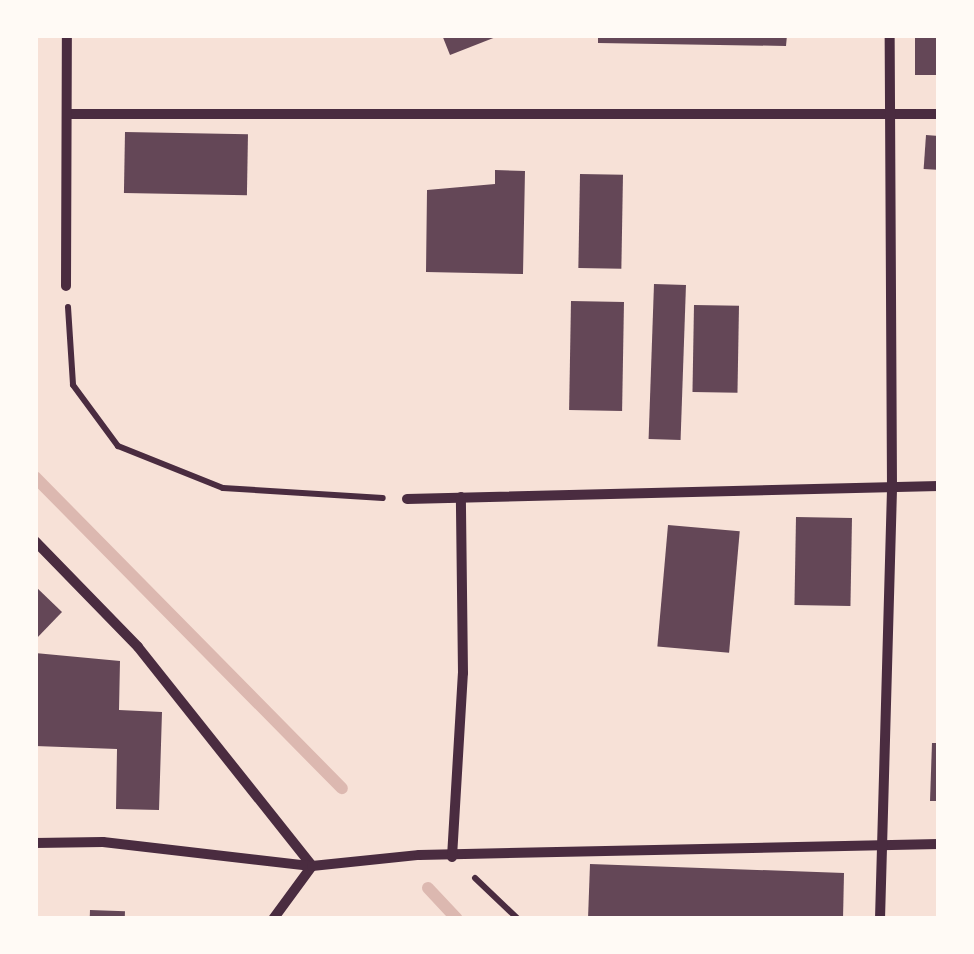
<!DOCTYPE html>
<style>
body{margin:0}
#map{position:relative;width:974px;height:954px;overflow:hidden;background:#f7e1d7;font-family:Manrope,sans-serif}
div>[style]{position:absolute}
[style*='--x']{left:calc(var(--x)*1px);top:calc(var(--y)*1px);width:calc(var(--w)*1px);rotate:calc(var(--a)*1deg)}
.stream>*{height:12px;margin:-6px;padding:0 6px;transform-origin:6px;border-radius:6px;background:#dcb8b0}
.building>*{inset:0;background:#644757;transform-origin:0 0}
.path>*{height:6px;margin:-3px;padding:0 3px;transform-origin:3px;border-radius:3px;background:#4a2c40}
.minor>*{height:10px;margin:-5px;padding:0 5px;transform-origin:5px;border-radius:5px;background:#4a2c40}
span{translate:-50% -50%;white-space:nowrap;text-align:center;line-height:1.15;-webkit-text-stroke:8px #fffaf5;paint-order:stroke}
.frame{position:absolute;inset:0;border:38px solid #fffaf5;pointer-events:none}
</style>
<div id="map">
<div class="stream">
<i style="--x:35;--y:477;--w:437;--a:45.4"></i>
<i style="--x:428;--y:888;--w:42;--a:46.9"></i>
</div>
<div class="building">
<i style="clip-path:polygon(442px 35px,501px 35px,450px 55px)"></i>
<i style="clip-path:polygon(598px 35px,787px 35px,786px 46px,598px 43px)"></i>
<i style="left:915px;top:35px;width:24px;height:40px"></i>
<i style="left:125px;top:132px;width:123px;height:61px;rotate:1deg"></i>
<i style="left:926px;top:135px;width:13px;height:34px;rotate:4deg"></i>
<i style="clip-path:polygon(495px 170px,525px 171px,523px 274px,426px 272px,427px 190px,495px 184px)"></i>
<i style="left:580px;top:174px;width:43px;height:94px;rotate:1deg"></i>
<i style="left:654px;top:284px;width:32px;height:155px;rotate:2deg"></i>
<i style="left:571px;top:301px;width:53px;height:109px;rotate:1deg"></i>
<i style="left:694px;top:305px;width:45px;height:87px;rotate:1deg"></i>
<i style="left:796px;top:517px;width:56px;height:88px;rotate:1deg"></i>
<i style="left:668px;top:525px;width:72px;height:122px;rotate:5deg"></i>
<i style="clip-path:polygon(35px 586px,62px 612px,35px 640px)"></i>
<i style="clip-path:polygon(35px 653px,120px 661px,119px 710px,162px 712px,159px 810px,116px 809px,117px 749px,35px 746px)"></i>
<i style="clip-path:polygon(932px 743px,939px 743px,939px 801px,930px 801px)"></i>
<i style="clip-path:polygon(590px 864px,844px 873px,843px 919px,588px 919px)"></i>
<i style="left:90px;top:910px;width:35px;height:9px;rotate:2deg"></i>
</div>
<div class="path">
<i style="--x:68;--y:307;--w:78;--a:86.3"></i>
<i style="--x:73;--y:385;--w:76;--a:53.6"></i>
<i style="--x:118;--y:446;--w:113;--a:21.8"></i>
<i style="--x:223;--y:488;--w:160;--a:3.6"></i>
<i style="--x:475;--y:878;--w:59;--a:43.6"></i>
</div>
<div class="minor">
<i style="--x:69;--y:114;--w:870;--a:0"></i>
<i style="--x:66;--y:286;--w:251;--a:-89.8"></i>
<i style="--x:407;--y:499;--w:532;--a:-1.4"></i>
<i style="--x:35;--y:541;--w:148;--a:45.8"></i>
<i style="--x:138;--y:647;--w:280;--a:51.5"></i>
<i style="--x:312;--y:866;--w:66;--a:126.3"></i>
<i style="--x:35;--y:843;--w:68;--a:-0.8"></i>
<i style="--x:103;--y:842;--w:210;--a:6.6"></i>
<i style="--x:312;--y:866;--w:108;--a:-5.9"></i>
<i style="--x:419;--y:855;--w:520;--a:-1.21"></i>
<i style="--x:452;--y:857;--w:184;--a:-86.6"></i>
<i style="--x:463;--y:673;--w:176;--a:-90.7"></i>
<i style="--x:880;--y:919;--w:433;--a:-88.4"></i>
<i style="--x:892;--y:486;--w:451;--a:-90.3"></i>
</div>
<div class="frame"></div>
</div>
